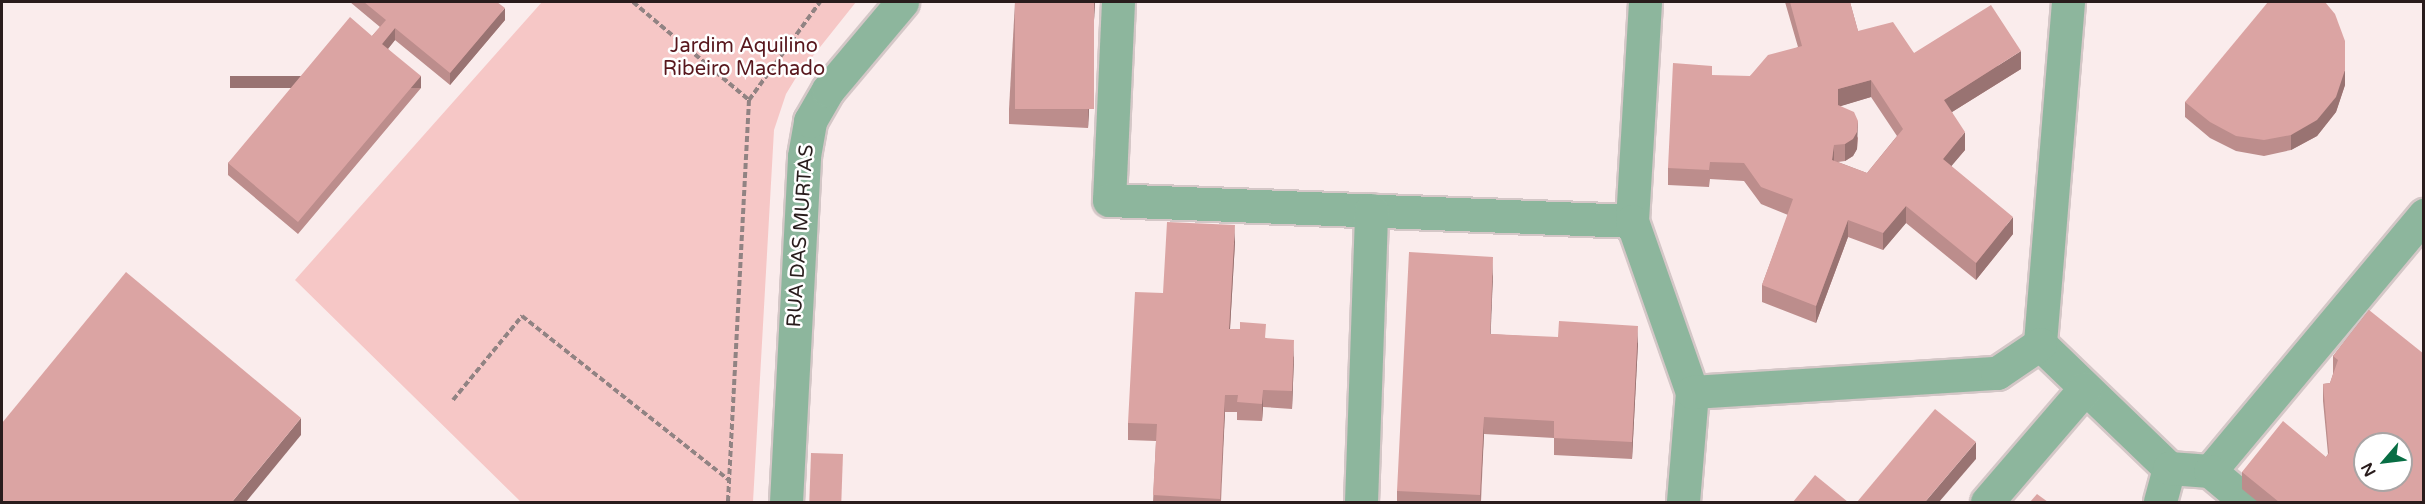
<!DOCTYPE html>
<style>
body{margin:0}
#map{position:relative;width:2425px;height:504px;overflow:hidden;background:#faecec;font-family:"Varela Round",sans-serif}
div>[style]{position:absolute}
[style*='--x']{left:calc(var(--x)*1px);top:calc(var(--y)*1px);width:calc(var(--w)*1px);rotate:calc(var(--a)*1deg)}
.green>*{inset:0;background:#f6c7c6}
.path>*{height:4px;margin-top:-2px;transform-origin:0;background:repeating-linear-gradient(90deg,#918383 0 6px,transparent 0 9px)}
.roads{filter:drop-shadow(2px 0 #d4c7c7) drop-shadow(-2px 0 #d4c7c7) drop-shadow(0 2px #d4c7c7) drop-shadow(0 -2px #d4c7c7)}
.minor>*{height:33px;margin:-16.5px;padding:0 16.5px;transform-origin:16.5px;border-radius:16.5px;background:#8db69d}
.wall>*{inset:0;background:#bc8d8c}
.shaded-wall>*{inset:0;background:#997372;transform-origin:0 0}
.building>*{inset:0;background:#dba4a3;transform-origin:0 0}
span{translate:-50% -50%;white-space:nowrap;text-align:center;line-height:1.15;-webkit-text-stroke:5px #fff;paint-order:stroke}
.park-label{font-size:20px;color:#58171d}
.street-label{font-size:20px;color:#291c1c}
.frame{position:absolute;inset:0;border:3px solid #291c1c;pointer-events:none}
.north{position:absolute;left:2353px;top:432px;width:60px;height:60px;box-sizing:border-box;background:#fff;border:2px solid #a9a4a4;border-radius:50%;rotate:242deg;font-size:16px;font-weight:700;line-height:24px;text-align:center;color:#291c1c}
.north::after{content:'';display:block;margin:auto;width:21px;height:27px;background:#086e44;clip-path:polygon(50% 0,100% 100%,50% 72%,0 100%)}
</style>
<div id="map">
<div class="green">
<i style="clip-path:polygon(542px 2px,856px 2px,797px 76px,786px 94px,774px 130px,753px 502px,521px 502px,295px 280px)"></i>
</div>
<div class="path">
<i style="--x:633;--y:2;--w:152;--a:40.2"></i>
<i style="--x:749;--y:100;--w:403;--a:93"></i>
<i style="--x:749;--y:100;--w:121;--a:-54.1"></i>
<i style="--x:453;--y:400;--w:109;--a:-50.6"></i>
<i style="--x:522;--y:316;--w:264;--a:38.4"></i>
</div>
<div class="roads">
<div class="minor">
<i style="--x:1118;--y:2;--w:198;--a:92.6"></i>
<i style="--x:1109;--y:200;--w:523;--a:2.3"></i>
<i style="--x:1645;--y:2;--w:219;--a:93.4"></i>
<i style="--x:1632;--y:221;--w:181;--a:70.7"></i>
<i style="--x:1692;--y:392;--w:110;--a:94.7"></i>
<i style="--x:2068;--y:2;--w:343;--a:94.7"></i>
<i style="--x:2040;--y:344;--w:179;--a:43.9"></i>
<i style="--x:2169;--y:468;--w:35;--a:105"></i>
<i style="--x:1692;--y:392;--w:306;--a:-3.6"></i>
<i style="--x:1997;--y:373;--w:52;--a:-34"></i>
<i style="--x:2169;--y:468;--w:41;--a:4.2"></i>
<i style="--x:2210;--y:471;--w:334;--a:-50.1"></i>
<i style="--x:2210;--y:471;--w:48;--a:40"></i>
<i style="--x:786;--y:502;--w:346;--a:-87"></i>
<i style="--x:804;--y:156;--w:36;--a:-80"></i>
<i style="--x:810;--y:121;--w:36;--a:-60"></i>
<i style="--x:828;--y:90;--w:115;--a:-49.9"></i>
<i style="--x:1361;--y:502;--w:292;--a:-88"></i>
<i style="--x:1987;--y:502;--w:150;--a:-49.3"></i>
</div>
</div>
<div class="wall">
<i style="clip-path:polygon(350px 2px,497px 2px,505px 20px,450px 85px,395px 40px,388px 49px,421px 88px,298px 234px,228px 175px,228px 163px,372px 36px,380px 27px)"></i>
<i style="clip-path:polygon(1015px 2px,1095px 2px,1088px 128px,1009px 124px,1009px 109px)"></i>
<i style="clip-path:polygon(evenodd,1785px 2px,1850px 2px,1858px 31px,1914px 53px,2021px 69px,1952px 112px,1965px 150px,1951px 166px,2013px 234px,1976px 280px,1906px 223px,1883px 250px,1848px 237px,1816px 323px,1762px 302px,1762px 285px,1788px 215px,1761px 204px,1744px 181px,1710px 179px,1709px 187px,1668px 185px,1668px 168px,1750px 76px,1798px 47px,1785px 2px,1871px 97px,1897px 136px,1867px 173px,1838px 162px,1845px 161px,1853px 156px,1857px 149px,1858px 138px,1840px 106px,1871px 97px)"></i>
<i style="clip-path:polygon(2345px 85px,2336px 112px,2317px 136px,2291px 150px,2264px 156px,2236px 151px,2210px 138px,2185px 117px,2185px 102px)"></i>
<i style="clip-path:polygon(1235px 242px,1230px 329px,1266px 338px,1294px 357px,1292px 409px,1263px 407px,1262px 421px,1237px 420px,1237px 412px,1225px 412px,1221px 502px,1153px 502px,1156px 441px,1128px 440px,1128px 423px)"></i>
<i style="clip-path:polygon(1493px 274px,1490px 334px,1638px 343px,1632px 459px,1554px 455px,1554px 438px,1484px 434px,1481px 502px,1397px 502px,1397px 491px)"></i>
<i style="clip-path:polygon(2369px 310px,2424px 502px,2258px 502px,2242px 489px,2242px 472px,2326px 457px,2328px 454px,2323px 401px,2323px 384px,2330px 383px,2333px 374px,2333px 356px)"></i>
</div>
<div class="shaded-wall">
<i style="clip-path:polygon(1094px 2px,1095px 2px,1088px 128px,1088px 113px)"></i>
<i style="clip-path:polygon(505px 8px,505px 20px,450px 85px,450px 73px)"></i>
<i style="clip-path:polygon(395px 28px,395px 40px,382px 56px,382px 44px)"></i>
<i style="clip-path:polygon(2021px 51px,2021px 69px,1944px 117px,1944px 100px)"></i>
<i style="clip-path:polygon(2345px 70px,2345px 85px,2336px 112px,2317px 136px,2291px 150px,2291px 135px)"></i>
<i style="left:421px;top:76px;width:12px;height:191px;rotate:90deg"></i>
<i style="clip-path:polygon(1871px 80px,1871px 97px,1838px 107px,1838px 89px)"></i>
<i style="clip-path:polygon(1858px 121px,1857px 149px,1853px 156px,1845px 161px,1845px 144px)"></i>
<i style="clip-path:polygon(1965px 132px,1965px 150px,1943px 176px,1943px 159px)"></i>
<i style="clip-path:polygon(1834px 145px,1834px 162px,1832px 160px)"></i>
<i style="clip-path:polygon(1906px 206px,1906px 223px,1883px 250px,1883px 233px)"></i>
<i style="clip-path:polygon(2013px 217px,2013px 234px,1976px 280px,1976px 263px)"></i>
<i style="clip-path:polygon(1848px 220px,1848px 237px,1816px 323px,1816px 306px)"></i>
<i style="clip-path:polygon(1235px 225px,1235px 242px,1229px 346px,1229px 329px)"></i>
<i style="clip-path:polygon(1493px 257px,1493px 274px,1490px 351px,1490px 334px)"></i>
<i style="clip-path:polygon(1638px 326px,1638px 343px,1632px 459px,1632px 442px)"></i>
<i style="clip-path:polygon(1294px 340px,1294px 357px,1292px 409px,1292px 391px)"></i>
<i style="clip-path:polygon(1263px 390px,1263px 407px,1262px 421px,1262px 404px)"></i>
<i style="clip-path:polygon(1225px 395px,1225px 412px,1220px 502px)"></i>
<i style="clip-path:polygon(1484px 417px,1484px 434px,1480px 502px,1480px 495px)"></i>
<i style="clip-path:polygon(301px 418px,301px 435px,246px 502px,232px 502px)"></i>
<i style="clip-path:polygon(1976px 442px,1976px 459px,1939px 502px,1925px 502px)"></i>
</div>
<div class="building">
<i style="clip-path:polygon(364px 2px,497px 2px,505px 8px,450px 73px,395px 28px,382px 44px,421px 76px,298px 222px,228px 163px,350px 17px,372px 36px,386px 20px)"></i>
<i style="left:1015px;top:2px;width:79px;height:107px"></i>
<i style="clip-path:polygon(evenodd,1790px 2px,1850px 2px,1858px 31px,1893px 22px,1914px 53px,1991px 5px,2021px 51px,1944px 100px,1965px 132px,1943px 159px,2013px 217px,1976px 263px,1906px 206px,1883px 233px,1848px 220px,1816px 306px,1762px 285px,1793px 199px,1761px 187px,1744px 163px,1710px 162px,1709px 170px,1668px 168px,1673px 63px,1712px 66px,1712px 75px,1750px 76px,1768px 55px,1802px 46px,1790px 2px,1871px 80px,1903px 129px,1867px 173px,1832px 160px,1834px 145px,1845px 144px,1853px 139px,1857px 132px,1858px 121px,1854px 112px,1838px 105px,1838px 89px,1871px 80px)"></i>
<i style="clip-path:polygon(2268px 2px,2325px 2px,2335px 14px,2345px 41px,2345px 70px,2336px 97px,2317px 120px,2291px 135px,2264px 140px,2236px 136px,2210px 122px,2185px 102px)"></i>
<i style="clip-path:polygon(1167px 222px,1235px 225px,1229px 329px,1240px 329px,1240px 322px,1266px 324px,1265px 338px,1294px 340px,1292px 391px,1263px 390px,1262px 404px,1237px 402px,1238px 395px,1225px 395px,1220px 499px,1153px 495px,1157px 424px,1128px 423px,1135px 292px,1163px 293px)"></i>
<i style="clip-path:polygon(1409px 252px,1493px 257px,1490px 334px,1558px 337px,1559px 321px,1638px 326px,1632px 442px,1554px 438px,1554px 421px,1484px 417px,1480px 495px,1397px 491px)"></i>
<i style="clip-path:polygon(126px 272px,301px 418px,232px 502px,2px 502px,2px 423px)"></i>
<i style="clip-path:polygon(evenodd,2369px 310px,2424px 354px,2424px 502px,2279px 502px,2242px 472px,2283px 421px,2326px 457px,2329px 453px,2323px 384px,2330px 383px,2338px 360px,2333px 356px,2369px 310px,2365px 444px,2401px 444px,2401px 480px,2365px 480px,2365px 444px)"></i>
<i style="clip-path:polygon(1935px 409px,1976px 442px,1925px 502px,1857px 502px)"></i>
<i style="left:811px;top:453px;width:32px;height:49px;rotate:2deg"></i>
<i style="clip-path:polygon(1815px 475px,1848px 502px,1793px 502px)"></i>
<i style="clip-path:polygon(2037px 494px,2048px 502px,2030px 502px)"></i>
</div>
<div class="park-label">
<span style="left:744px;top:58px">Jardim Aquilino<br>Ribeiro Machado</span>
</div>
<div class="street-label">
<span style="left:801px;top:236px;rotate:-86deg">RUA DAS MURTAS</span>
</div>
<div class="frame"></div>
<div class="north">N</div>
</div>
